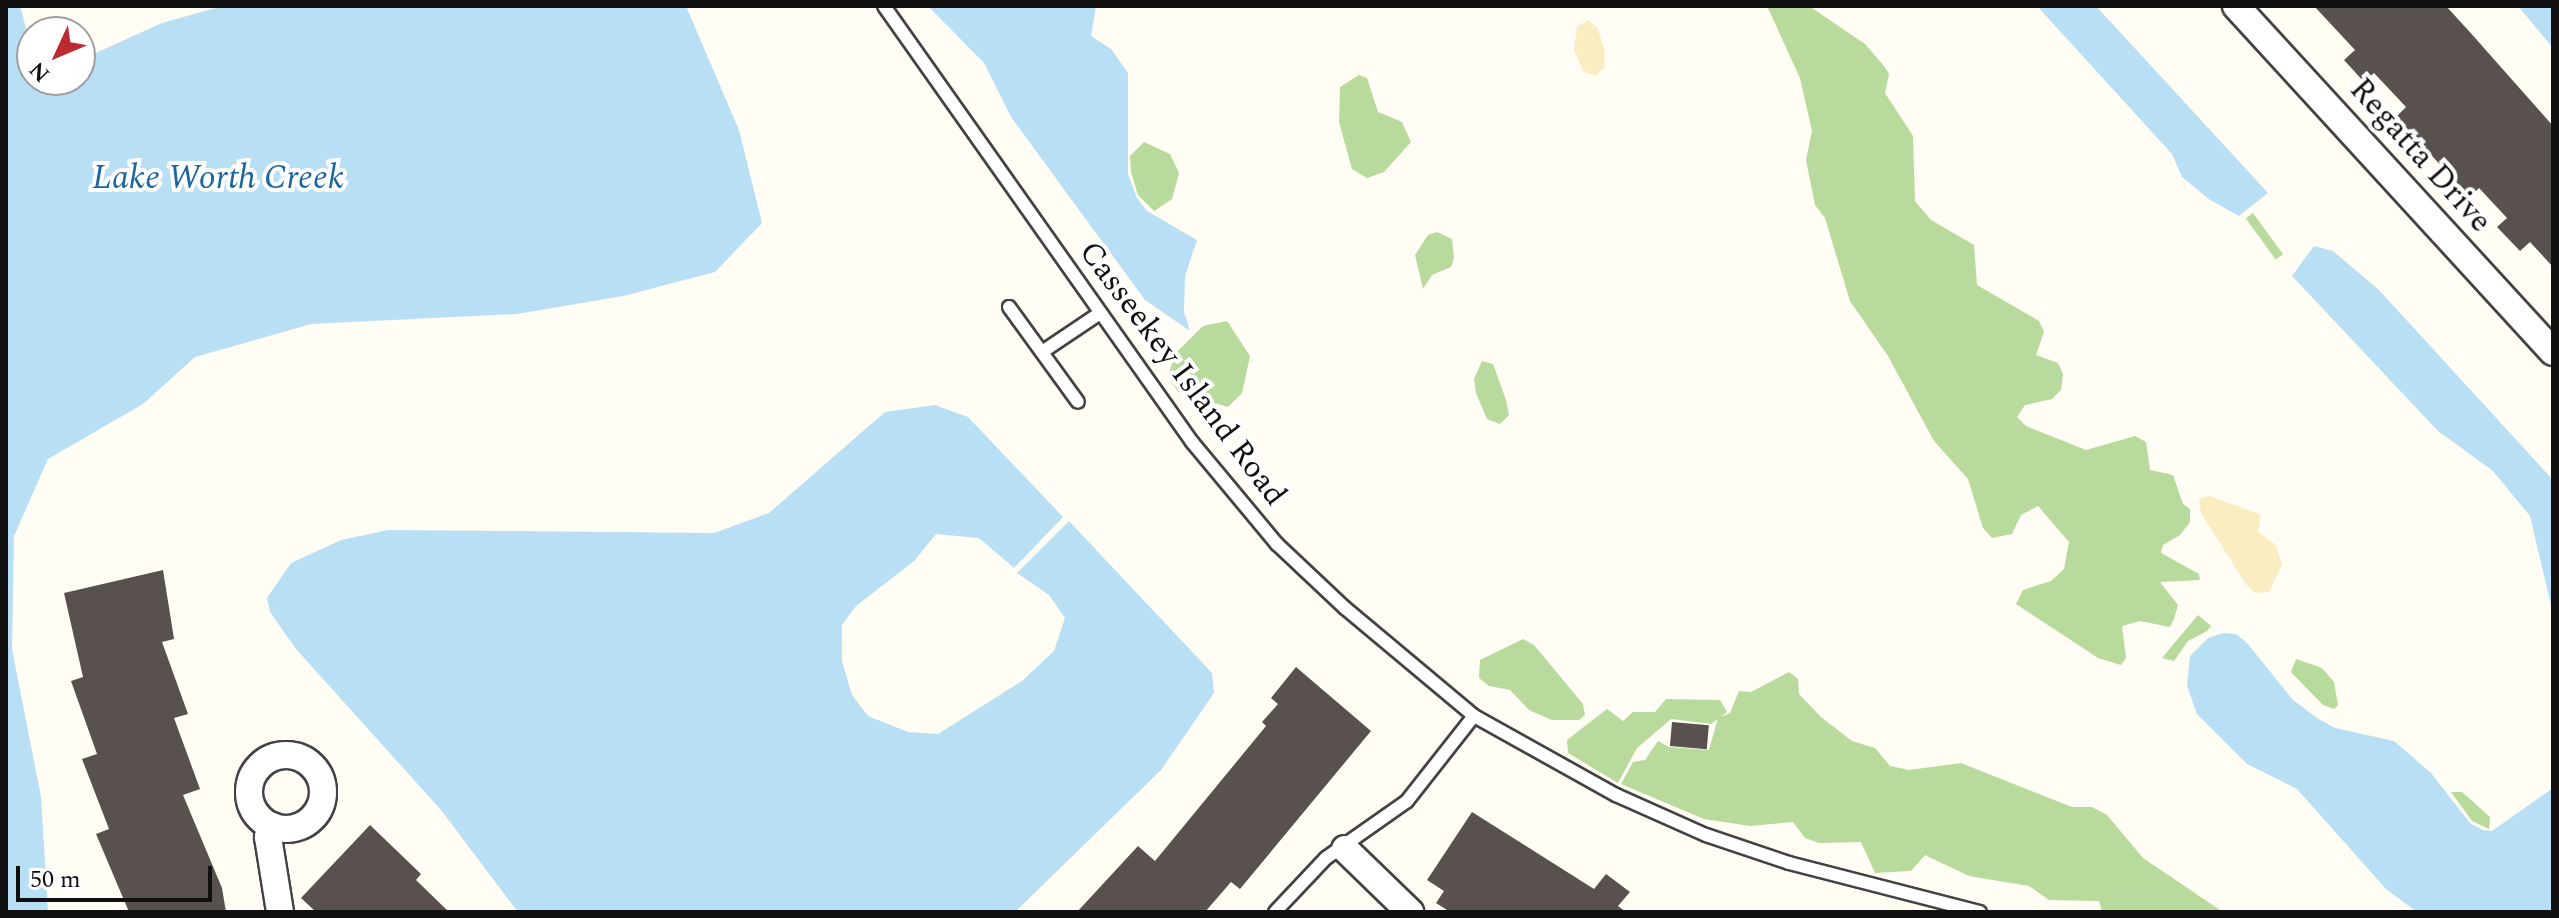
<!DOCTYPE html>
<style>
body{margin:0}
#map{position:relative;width:2559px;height:918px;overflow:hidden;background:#fffdf4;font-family:Spectral,serif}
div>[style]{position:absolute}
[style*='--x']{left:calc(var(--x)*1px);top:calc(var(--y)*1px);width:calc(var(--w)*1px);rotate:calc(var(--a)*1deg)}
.forest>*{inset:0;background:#b8da9d;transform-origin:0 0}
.sand>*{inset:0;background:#f9edc1}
.water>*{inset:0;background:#b9dff5}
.building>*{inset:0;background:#59514d;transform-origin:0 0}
.roads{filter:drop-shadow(2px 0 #434343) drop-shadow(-2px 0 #434343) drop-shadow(0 2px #434343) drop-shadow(0 -2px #434343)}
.lane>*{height:12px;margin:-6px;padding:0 6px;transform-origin:6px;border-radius:6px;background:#fff}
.street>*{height:26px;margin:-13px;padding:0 13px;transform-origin:13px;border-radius:13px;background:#fff}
.street>.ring{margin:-13px;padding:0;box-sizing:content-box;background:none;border:26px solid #fff;border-radius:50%}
span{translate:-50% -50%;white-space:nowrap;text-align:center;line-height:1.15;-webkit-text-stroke:8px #fff;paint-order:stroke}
.street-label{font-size:32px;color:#101010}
.water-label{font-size:34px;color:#1b66a0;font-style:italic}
.frame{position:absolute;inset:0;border:8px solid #101010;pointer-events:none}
.north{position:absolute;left:16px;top:16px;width:80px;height:80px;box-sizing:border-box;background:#fff;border:2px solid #9f9f9f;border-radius:50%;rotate:226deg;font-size:22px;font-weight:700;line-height:32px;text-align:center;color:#101010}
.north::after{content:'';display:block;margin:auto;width:28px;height:36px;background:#be2a32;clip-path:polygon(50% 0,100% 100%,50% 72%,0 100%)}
.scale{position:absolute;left:16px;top:866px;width:196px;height:36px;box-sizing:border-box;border:4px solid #101010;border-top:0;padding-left:10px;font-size:24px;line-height:28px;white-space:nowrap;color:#101010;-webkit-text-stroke:6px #fff;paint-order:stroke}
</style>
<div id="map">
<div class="forest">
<i style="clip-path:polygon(1767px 6px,1809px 6px,1865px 44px,1884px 66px,1889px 74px,1885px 93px,1913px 136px,1915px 201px,1931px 220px,1974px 245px,1977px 285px,2039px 321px,2044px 332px,2036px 355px,2058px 363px,2063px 374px,2061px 390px,2052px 399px,2025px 405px,2017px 417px,2026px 426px,2086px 450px,2135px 436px,2146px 442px,2150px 470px,2173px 475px,2183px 504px,2190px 509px,2190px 522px,2180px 535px,2163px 545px,2161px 553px,2199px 574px,2200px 580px,2160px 582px,2178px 605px,2174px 619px,2170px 627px,2140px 621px,2122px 626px,2126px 658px,2121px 665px,2098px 658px,2016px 604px,2023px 590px,2051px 581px,2064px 569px,2069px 542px,2038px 506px,2021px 515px,2012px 534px,1992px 538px,1983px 528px,1968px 479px,1934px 441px,1888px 356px,1850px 301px,1825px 218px,1815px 205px,1806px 160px,1812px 131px,1800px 78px)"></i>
<i style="clip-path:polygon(1359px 75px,1367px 78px,1378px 112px,1402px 122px,1411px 142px,1384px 172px,1367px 178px,1352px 169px,1339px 122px,1340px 87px)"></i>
<i style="clip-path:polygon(1144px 142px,1170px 154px,1179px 173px,1172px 199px,1154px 211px,1138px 195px,1131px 172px,1130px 156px)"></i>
<i style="left:2253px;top:213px;width:51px;height:9px;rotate:54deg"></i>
<i style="clip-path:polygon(1437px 232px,1452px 239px,1454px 258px,1451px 267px,1432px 275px,1423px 289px,1415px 255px,1428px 235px)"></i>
<i style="clip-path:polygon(1227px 321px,1250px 356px,1242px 393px,1228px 407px,1178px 392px,1168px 376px,1175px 354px,1203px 326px)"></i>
<i style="clip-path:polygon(1482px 361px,1493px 364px,1506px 400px,1509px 415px,1500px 424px,1487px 419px,1476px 393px,1474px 379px)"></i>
<i style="clip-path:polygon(2198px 615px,2211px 626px,2207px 631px,2188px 641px,2174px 661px,2162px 658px)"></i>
<i style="clip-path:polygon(1523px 639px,1534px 645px,1583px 704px,1585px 715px,1579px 720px,1552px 720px,1529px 710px,1510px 690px,1489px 686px,1479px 678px,1480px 660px)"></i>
<i style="clip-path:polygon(2296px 659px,2322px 668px,2334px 682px,2338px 705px,2334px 709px,2323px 705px,2291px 672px)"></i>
<i style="clip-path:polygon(1789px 672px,1798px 679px,1799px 694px,1821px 717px,1852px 741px,1875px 748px,1890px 766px,1909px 770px,1961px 763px,2072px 807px,2092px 807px,2107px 815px,2143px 858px,2223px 912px,2102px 912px,2099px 901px,2049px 900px,2029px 886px,1969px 876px,1925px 855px,1911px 871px,1875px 873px,1861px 842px,1819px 843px,1805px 838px,1793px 822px,1750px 826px,1704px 819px,1621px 784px,1633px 762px,1645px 760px,1658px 741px,1669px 747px,1709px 750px,1718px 718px,1730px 713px,1739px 691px,1751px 692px)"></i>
<i style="clip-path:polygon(1666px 699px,1720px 700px,1727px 712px,1711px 724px,1671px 719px,1637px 748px,1618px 783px,1568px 753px,1567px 740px,1607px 709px,1623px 721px,1633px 712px,1655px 712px)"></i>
<i style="clip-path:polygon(2451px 792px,2462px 792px,2490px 817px,2489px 829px,2472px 821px)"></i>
</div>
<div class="sand">
<i style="clip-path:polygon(1588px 20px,1597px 27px,1605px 51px,1604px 68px,1595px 76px,1583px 71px,1574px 50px,1577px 27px)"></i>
<i style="clip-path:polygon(2210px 496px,2261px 515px,2258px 532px,2276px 545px,2282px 565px,2269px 592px,2255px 593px,2245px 583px,2201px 513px,2199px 499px)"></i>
</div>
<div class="water">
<i style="clip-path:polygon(6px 6px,20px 6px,32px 51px,32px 80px,80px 80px,80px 60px,162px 23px,223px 6px,686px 6px,739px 130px,762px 223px,715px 272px,623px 296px,517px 314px,311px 324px,195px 357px,143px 404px,48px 459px,14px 536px,12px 649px,41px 797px,48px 912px,6px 912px)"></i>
<i style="clip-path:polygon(928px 6px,1096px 6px,1091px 36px,1111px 49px,1128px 73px,1128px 174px,1137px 198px,1147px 211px,1197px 240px,1185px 276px,1184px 312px,1190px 331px,1145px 300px,1011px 117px,984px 63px)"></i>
<i style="clip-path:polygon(2037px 6px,2096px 6px,2268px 193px,2239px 216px,2210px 200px,2182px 177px,2172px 154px)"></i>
<i style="clip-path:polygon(2518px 6px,2553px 6px,2553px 48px)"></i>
<i style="clip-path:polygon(2314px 246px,2333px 251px,2379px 290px,2553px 480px,2553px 614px,2530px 516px,2493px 471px,2438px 431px,2292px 276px)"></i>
<i style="clip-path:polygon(935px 405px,968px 417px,1063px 517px,1014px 568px,979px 538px,936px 534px,914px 561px,856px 606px,842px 625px,842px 661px,852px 695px,868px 716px,908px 732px,938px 734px,1022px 681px,1054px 651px,1065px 618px,1049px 595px,1017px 573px,1069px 521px,1212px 673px,1214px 693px,1161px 770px,1015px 912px,518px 912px,441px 810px,296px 649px,270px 612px,267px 598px,291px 563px,341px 540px,388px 530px,714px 533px,769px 513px,885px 412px)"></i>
<i style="clip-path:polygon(2223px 633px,2236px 634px,2247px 643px,2293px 700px,2317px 718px,2335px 728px,2394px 741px,2431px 773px,2470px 823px,2483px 830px,2492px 831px,2553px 788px,2553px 912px,2417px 912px,2386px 889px,2297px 789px,2247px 764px,2197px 714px,2187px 686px,2190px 656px,2208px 638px)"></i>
</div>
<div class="building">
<i style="clip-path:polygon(2314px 6px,2446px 6px,2468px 30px,2553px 126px,2553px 267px,2530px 242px,2520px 251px,2497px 227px,2507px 218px,2479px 188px,2470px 197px,2396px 117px,2406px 107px,2374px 73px,2364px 82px,2344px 60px,2355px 50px)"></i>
<i style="clip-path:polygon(163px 570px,174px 639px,162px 642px,188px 714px,174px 718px,200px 789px,183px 795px,222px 888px,226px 912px,129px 912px,96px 834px,109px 829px,82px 759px,97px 754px,71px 681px,83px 677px,64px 593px)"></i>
<i style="clip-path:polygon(1296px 667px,1371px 731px,1240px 889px,1231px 882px,1205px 912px,1077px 912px,1138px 846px,1155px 861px,1266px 726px,1262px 722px,1278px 704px,1271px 698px)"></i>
<i style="left:1672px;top:722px;width:37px;height:24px;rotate:5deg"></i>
<i style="clip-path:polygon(1472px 812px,1594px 889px,1606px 874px,1630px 892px,1618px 906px,1626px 912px,1450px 912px,1436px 903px,1444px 891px,1427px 880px)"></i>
<i style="clip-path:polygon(370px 825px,421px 874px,416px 880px,449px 912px,316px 912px,301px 898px)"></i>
</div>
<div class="roads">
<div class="lane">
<i style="--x:884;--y:6;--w:534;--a:54.76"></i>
<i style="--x:1192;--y:442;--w:133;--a:50.2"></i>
<i style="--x:1277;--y:544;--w:93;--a:43.3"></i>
<i style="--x:1345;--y:608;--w:168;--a:39.9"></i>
<i style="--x:1474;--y:716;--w:162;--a:29.1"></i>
<i style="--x:1616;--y:795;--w:98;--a:24"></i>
<i style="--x:1706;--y:835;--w:88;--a:18.6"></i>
<i style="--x:1789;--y:863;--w:197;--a:14.4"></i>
<i style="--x:1009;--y:307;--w:117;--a:54"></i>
<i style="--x:1042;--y:352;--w:70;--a:-33.9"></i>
<i style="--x:1275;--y:912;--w:74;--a:-46.6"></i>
<i style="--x:1326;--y:858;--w:99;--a:-35.1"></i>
<i style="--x:1407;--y:801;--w:108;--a:-51.8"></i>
</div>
<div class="street">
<i style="--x:2236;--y:6;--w:469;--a:47.5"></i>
<i class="ring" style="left:249px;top:755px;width:48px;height:48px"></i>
<i style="--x:272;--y:826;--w:12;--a:110"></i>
<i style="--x:268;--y:837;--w:76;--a:80.9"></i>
<i style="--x:1345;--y:849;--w:91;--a:44.1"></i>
</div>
</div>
<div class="street-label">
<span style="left:2420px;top:156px;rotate:48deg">Regatta Drive</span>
<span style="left:1182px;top:374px;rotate:53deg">Casseekey Island Road</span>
</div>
<div class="water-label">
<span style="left:218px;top:179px">Lake Worth Creek</span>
</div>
<div class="frame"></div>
<div class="north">N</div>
<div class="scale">50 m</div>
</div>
